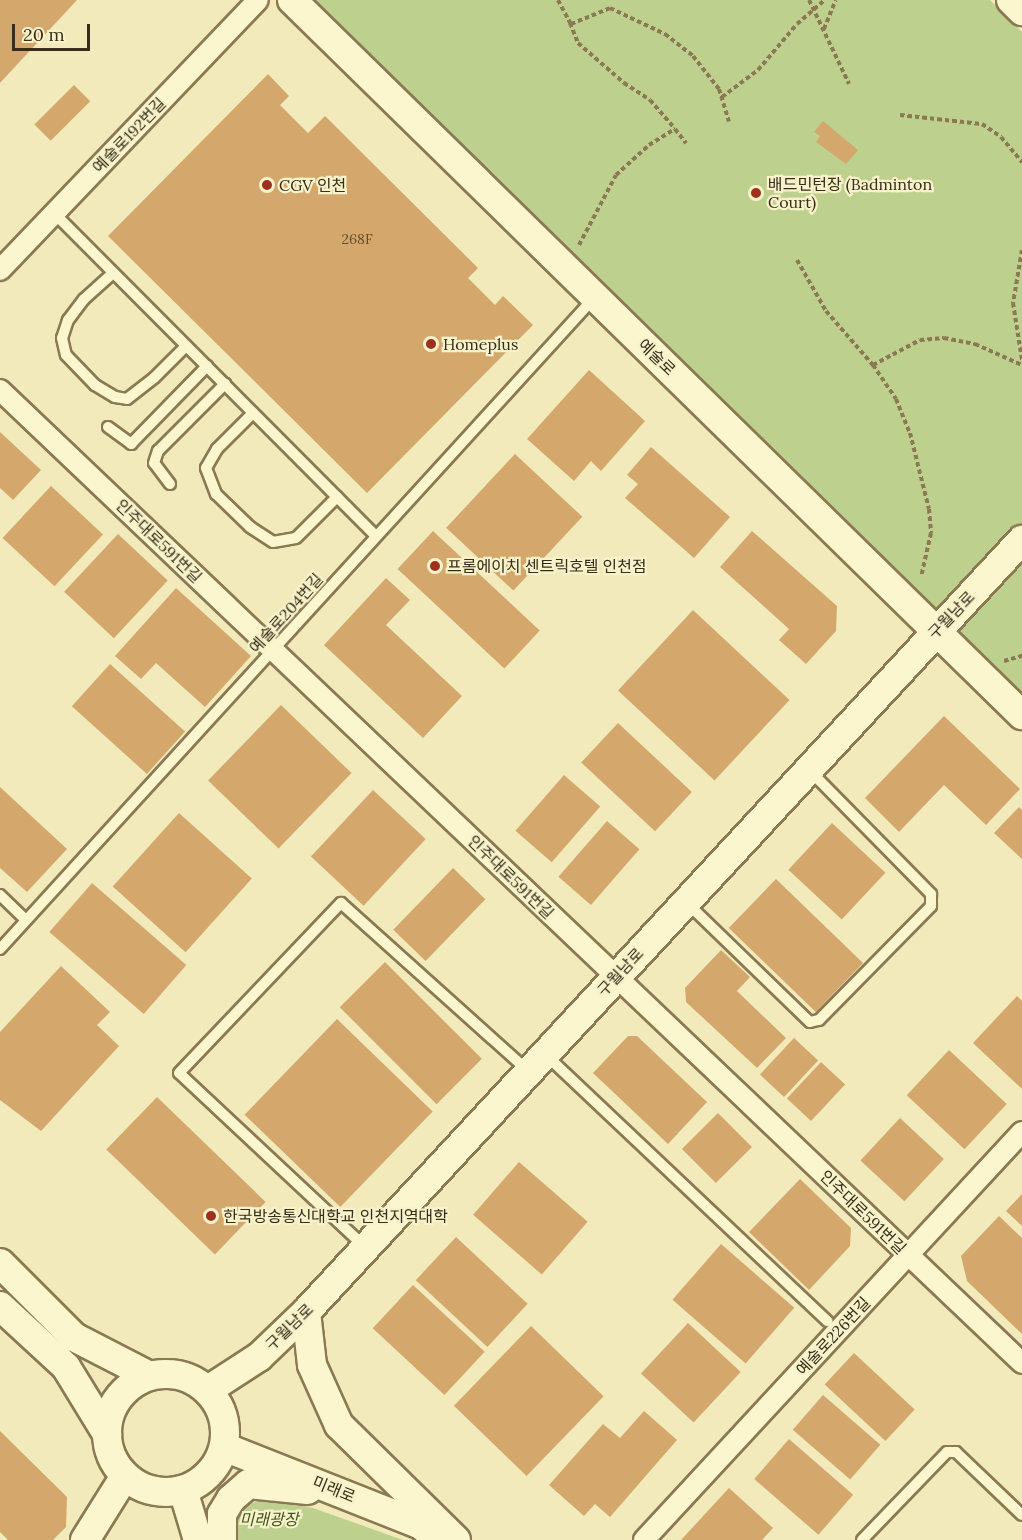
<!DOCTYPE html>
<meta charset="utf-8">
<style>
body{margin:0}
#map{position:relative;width:1022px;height:1540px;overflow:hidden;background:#f2eaba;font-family:Lora,"Noto Sans KR",serif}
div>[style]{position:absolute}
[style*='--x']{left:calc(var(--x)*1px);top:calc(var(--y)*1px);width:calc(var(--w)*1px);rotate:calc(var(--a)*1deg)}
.green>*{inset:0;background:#bed08e}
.building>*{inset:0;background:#d4a86c;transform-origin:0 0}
.path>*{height:4px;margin-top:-2px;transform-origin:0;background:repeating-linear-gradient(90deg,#8a7953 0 4.5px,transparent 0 7.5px)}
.roads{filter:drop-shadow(2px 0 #8a7953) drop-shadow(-2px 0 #8a7953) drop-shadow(0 2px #8a7953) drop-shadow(0 -2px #8a7953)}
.lane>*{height:10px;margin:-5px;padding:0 5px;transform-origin:5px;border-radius:5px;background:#fcf6ce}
.street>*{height:20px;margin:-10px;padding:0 10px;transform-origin:10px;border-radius:10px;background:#fcf6ce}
.secondary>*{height:28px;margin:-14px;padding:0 14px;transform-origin:14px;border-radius:14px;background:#fcf6ce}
.secondary>.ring{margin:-14px;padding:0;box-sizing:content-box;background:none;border:28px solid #fcf6ce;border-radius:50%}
.dots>*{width:16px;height:16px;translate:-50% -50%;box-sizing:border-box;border:3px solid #f8f2ca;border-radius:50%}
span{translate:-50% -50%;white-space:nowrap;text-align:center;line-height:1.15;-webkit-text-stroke:4.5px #f8f2ca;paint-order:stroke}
.number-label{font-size:14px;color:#5e4c2e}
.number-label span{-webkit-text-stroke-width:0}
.street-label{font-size:16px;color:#372d1a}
.poi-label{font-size:16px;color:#372d1a}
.left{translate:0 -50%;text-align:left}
.park-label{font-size:16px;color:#3f561e;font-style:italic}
.scale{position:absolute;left:12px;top:24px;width:78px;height:27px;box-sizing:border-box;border:3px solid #372d1a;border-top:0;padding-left:8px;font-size:18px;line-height:21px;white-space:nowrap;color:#372d1a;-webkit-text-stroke:4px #f8f2ca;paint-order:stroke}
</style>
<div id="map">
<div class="green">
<i style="clip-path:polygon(291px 0,990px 0,1022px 32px,1022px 714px,960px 654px,961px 604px,936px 630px)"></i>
<i style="clip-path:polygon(265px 1496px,313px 1508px,403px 1540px,233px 1540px,231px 1532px,243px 1509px)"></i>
</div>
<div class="building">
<i style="clip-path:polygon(0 0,77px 0,0 83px)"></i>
<i style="clip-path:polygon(268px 74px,289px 96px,280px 105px,308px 133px,325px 116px,478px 268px,468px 278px,495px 305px,503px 296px,533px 325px,367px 493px,108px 236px)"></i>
<i style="left:74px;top:85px;width:23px;height:56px;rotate:45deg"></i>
<i style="clip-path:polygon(823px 121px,858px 150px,846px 164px,816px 142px,820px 136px,814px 132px)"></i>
<i style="clip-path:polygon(589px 370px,645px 421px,601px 471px,591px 461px,574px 481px,527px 439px)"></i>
<i style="clip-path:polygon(0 432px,41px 470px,13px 500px,0 488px)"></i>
<i style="clip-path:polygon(651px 447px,730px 517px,694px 558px,625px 498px,638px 484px,627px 475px)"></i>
<i style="left:515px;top:454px;width:92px;height:101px;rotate:43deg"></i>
<i style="left:51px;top:486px;width:71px;height:71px;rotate:43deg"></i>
<i style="left:433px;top:531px;width:146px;height:52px;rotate:43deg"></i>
<i style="clip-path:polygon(752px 531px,837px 606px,836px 631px,806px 664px,779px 640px,789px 629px,720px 567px)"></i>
<i style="left:118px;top:534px;width:68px;height:79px;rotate:43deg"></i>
<i style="clip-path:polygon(386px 578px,410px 600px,386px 625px,462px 696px,423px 738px,324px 645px)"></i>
<i style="clip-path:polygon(176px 588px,251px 656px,205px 707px,156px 663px,141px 679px,115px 656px)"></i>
<i style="left:693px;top:610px;width:132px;height:110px;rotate:43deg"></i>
<i style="left:110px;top:664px;width:101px;height:57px;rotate:42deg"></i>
<i style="left:281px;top:705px;width:98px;height:105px;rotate:44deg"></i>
<i style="clip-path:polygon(944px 716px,1020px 789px,986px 825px,944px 785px,899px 832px,865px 798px)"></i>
<i style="left:618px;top:723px;width:101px;height:54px;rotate:43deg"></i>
<i style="left:564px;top:775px;width:48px;height:74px;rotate:41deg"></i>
<i style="clip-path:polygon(0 787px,67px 849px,27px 892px,0 868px)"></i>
<i style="left:373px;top:790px;width:72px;height:91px;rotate:43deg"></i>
<i style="clip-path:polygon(1019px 807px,1022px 810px,1022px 859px,994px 833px)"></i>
<i style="left:179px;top:813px;width:98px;height:99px;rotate:42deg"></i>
<i style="left:607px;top:821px;width:43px;height:74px;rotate:41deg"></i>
<i style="left:832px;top:823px;width:73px;height:64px;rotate:43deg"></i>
<i style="left:453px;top:868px;width:45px;height:86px;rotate:44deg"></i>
<i style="left:776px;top:879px;width:121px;height:68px;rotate:44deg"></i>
<i style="left:92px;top:883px;width:125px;height:65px;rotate:41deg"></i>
<i style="clip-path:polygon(721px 950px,750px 977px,737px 991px,786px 1038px,757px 1068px,686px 1002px,685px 988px)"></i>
<i style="left:385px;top:962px;width:137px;height:64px;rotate:45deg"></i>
<i style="clip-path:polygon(61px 966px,110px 1012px,97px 1025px,119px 1046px,41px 1131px,0 1100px,0 1032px)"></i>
<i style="clip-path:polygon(1017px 996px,1022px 1001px,1022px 1089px,973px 1043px)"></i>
<i style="left:337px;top:1019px;width:133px;height:133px;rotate:44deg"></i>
<i style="clip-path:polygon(628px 1036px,637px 1036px,707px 1102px,668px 1144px,593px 1073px)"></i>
<i style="left:794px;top:1038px;width:33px;height:50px;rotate:43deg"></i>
<i style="left:949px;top:1050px;width:79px;height:62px;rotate:43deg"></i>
<i style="left:821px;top:1062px;width:33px;height:50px;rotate:43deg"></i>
<i style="left:157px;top:1097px;width:151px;height:73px;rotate:44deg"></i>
<i style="left:718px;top:1113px;width:48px;height:51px;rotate:45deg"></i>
<i style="left:900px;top:1118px;width:60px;height:58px;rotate:43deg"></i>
<i style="left:519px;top:1162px;width:91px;height:70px;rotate:41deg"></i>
<i style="clip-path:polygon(800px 1179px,851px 1228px,850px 1246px,809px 1290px,749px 1232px)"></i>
<i style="clip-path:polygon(1022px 1194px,1022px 1226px,1006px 1211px)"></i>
<i style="clip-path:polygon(999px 1216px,1022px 1238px,1022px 1334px,967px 1281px,961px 1256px)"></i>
<i style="left:456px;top:1237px;width:98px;height:59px;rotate:43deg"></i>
<i style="left:721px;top:1244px;width:97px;height:74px;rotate:41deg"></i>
<i style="left:413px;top:1285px;width:98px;height:59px;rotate:43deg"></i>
<i style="left:688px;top:1323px;width:72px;height:69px;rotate:43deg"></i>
<i style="left:531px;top:1326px;width:101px;height:111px;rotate:44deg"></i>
<i style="left:854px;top:1353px;width:83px;height:43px;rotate:43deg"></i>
<i style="left:823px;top:1395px;width:76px;height:46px;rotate:41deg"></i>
<i style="clip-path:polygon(644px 1411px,677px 1440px,610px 1517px,595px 1504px,584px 1516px,549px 1485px,603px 1424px,620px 1438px)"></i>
<i style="clip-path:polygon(0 1431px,67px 1497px,66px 1527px,53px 1540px,8px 1540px,0 1532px)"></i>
<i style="left:789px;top:1439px;width:85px;height:53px;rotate:41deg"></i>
<i style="clip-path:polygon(729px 1488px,773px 1528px,762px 1540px,681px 1540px)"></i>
</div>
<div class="path">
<i style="--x:558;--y:0;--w:27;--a:62"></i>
<i style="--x:571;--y:24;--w:42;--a:-22.3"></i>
<i style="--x:610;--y:8;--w:61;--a:25.3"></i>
<i style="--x:665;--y:34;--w:36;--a:38"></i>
<i style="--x:693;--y:56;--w:42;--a:51.8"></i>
<i style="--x:719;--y:89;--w:34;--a:73"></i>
<i style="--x:809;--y:0;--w:93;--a:64.5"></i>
<i style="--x:570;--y:23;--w:22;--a:68"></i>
<i style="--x:578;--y:43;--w:61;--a:41"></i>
<i style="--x:624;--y:83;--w:31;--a:33"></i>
<i style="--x:650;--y:100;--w:38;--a:49"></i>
<i style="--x:824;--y:29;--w:31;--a:-68"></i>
<i style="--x:722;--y:97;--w:45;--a:-36.9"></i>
<i style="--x:758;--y:70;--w:60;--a:-49.7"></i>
<i style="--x:797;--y:24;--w:37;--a:-41"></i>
<i style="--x:900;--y:115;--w:82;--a:6.3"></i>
<i style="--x:982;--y:124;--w:23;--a:34"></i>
<i style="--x:1001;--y:137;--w:33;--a:50"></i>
<i style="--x:579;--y:245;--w:79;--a:-62.1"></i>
<i style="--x:616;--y:175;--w:45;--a:-42.3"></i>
<i style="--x:649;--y:145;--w:31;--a:-32"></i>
<i style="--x:675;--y:129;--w:18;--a:52"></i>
<i style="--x:1022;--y:250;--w:54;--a:99.6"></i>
<i style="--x:1013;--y:303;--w:58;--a:81"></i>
<i style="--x:797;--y:260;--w:59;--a:60.4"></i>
<i style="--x:826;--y:311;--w:72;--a:49"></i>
<i style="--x:873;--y:365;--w:41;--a:55.9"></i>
<i style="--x:896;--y:399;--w:37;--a:68"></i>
<i style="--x:910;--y:433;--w:78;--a:76"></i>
<i style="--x:929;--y:509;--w:24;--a:85"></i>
<i style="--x:931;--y:533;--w:45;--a:102.8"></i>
<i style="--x:873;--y:365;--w:53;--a:-28"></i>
<i style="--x:920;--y:340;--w:24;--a:-5"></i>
<i style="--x:944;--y:338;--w:32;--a:11"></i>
<i style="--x:975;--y:344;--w:51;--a:24.1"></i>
<i style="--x:1004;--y:661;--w:19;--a:-16"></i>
</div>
<div class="roads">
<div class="lane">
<i style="--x:54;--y:213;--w:456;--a:45.1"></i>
<i style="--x:113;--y:273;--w:39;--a:138"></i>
<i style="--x:84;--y:299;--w:26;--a:127"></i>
<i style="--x:68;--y:320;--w:19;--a:108"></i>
<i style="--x:62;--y:338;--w:17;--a:77"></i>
<i style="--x:66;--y:355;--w:42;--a:46"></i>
<i style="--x:95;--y:385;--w:23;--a:31"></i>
<i style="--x:115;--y:397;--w:12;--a:9"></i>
<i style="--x:127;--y:399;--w:34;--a:-38"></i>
<i style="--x:154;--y:378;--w:45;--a:-45"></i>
<i style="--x:253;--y:413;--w:51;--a:135"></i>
<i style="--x:217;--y:449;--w:22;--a:120"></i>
<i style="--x:206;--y:468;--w:28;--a:69"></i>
<i style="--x:216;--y:494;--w:47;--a:44.1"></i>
<i style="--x:250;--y:527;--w:27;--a:33"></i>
<i style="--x:273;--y:542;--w:23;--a:-10"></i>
<i style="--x:296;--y:538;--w:58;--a:-45"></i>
<i style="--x:108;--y:427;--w:29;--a:36"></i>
<i style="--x:131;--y:444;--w:109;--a:-45.7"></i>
<i style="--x:170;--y:484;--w:26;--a:-127"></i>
<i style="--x:154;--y:463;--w:13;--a:-72"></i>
<i style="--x:158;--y:451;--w:95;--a:-45"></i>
<i style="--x:0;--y:895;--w:36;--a:44"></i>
<i style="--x:687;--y:903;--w:171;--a:44.1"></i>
<i style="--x:810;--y:1022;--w:9;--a:-13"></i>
<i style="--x:819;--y:1020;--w:160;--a:-45.5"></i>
<i style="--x:931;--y:906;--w:12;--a:-90"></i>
<i style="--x:931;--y:894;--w:173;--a:-134.5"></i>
<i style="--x:0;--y:949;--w:883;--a:-47.62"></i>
<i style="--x:547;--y:1056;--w:386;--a:43.4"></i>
<i style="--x:364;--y:1246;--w:253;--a:-136.9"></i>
<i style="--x:179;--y:1073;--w:235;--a:-46.4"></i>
<i style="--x:341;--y:903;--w:251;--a:41.9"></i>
<i style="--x:862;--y:1540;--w:122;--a:-46"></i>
<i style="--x:947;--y:1452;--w:9;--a:0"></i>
<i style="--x:956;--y:1452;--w:91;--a:43.7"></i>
</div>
<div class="street">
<i style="--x:0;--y:270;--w:373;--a:-46.3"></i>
<i style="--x:0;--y:390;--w:1411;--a:43.59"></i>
<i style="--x:644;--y:1540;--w:556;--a:-47.19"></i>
</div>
<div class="secondary">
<i style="--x:292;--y:0;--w:1022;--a:44.41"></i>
<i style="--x:1011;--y:0;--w:16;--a:45"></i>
<i style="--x:0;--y:1263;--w:105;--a:45"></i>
<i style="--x:74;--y:1337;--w:85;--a:27.2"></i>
<i style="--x:0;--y:1306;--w:90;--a:42.7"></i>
<i style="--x:66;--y:1367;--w:79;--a:58.5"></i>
<i style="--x:306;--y:1312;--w:53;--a:83.5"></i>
<i style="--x:312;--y:1365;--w:66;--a:65.8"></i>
<i style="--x:339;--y:1425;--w:164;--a:44.5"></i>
<i class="ring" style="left:107px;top:1374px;width:90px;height:90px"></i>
<i style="--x:208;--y:1390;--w:61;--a:-32.9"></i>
<i style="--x:259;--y:1357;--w:65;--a:-43.8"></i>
<i style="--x:306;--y:1312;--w:1053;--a:-47.16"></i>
<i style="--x:224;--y:1447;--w:212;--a:21.6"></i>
<i style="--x:421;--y:1525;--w:23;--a:41"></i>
<i style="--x:183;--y:1490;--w:52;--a:73.3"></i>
<i style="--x:85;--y:1540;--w:75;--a:-58"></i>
<i style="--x:222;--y:1540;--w:26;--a:-90"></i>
<i style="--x:222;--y:1514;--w:17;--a:-59"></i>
<i style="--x:231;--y:1499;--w:23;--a:-41"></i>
<i style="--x:248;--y:1484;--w:60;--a:5.7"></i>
</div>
</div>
<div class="dots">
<i style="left:267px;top:185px;background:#9e311e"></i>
<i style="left:756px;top:193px;background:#9e311e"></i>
<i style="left:431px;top:344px;background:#9e311e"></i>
<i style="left:435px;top:566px;background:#9e311e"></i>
<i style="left:211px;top:1216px;background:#9e311e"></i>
</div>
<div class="number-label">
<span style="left:357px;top:239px">268F</span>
</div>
<div class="street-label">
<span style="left:129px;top:135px;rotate:-46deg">예술로192번길</span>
<span style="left:657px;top:357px;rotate:44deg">예술로</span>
<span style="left:159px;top:541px;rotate:44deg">인주대로591번길</span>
<span style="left:286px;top:613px;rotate:-48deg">예술로204번길</span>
<span style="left:951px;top:615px;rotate:-46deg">구월남로</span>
<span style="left:511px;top:877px;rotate:44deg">인주대로591번길</span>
<span style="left:620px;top:972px;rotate:-47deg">구월남로</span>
<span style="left:863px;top:1212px;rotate:44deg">인주대로591번길</span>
<span style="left:289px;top:1327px;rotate:-44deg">구월남로</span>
<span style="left:833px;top:1336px;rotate:-47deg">예술로226번길</span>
<span style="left:334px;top:1489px;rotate:22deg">미래로</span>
</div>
<div class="poi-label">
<span class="left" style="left:768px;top:193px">배드민턴장 (Badminton<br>Court)</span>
<span class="left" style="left:279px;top:185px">CGV 인천</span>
<span class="left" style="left:443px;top:344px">Homeplus</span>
<span class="left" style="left:447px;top:566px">프롬에이치 센트릭호텔 인천점</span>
<span class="left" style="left:223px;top:1216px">한국방송통신대학교 인천지역대학</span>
</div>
<div class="park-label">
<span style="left:269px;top:1519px">미래광장</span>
</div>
<div class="scale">20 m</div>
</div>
